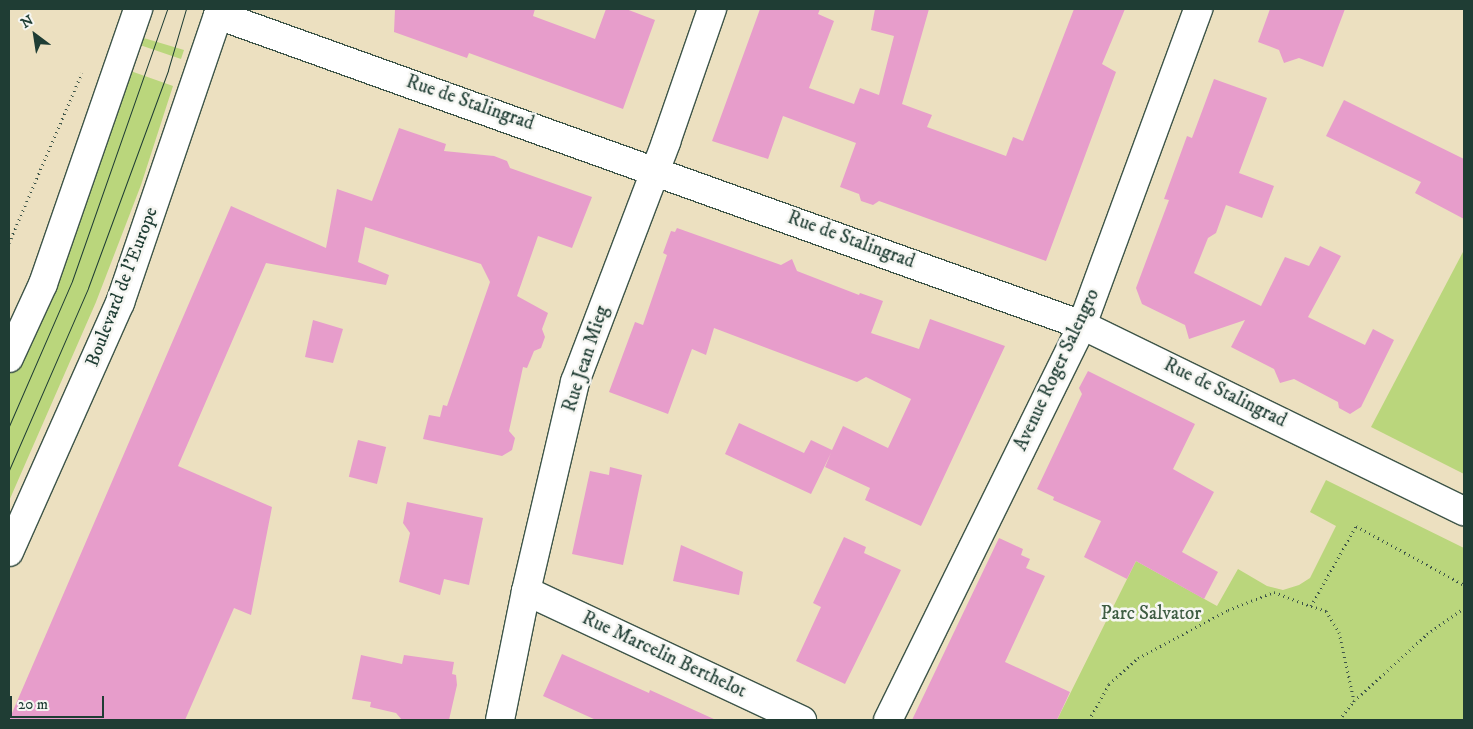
<!DOCTYPE html>
<style>
body{margin:0}
#map{position:relative;width:1473px;height:729px;overflow:hidden;background:#ece0c0;font-family:"IM FELL DW Pica",serif}
div>[style]{position:absolute}
[style*='--x']{left:calc(var(--x)*1px);top:calc(var(--y)*1px);width:calc(var(--w)*1px);rotate:calc(var(--a)*1deg)}
.green>*{inset:0;background:#bad67c}
.building>*{inset:0;background:#e79dcb;transform-origin:0 0}
.path>*{height:3px;margin-top:-1.5px;transform-origin:0;background:repeating-linear-gradient(90deg,#3e5549 0 1px,transparent 0 5px)}
.roads{filter:drop-shadow(1px 0 #3e5549) drop-shadow(-1px 0 #3e5549) drop-shadow(0 1px #3e5549) drop-shadow(0 -1px #3e5549)}
.minor>*{height:28px;margin:-14px;padding:0 14px;transform-origin:14px;border-radius:14px;background:#fff}
.major>*{height:28px;margin:-14px;padding:0 14px;transform-origin:14px;border-radius:14px;background:#fff}
.tram>*{height:1px;margin:-0.5px;padding:0 0.5px;transform-origin:0.5px;border-radius:0.5px;background:#1f3d34}
span{translate:-50% -50%;white-space:nowrap;text-align:center;line-height:1.15;-webkit-text-stroke:5px #f6f6f2;paint-order:stroke}
.street-label{font-size:19px;color:#1f3d34}
.park-label{font-size:19px;color:#3e5c42}
.frame{position:absolute;inset:0;border:10px solid #1f3d34;pointer-events:none}
.north{position:absolute;left:10px;top:10px;width:50px;height:50px;-webkit-text-stroke:4px #f6f6f2;paint-order:stroke;rotate:329deg;font-size:14px;font-weight:700;line-height:20px;text-align:center;color:#1f3d34}
.north::after{content:'';display:block;margin:auto;width:18px;height:22px;background:#1f3d34;clip-path:polygon(50% 0,100% 100%,50% 72%,0 100%)}
.scale{position:absolute;left:10px;top:696px;width:94px;height:22px;box-sizing:border-box;border:2px solid #1f3d34;border-top:0;padding-left:6px;font-size:15px;line-height:18px;white-space:nowrap;color:#1f3d34;-webkit-text-stroke:4px #f6f6f2;paint-order:stroke}
</style>
<div id="map">
<div class="green">
<i style="clip-path:polygon(137px 36px,184px 50px,181px 59px,134px 43px)"></i>
<i style="clip-path:polygon(125px 69px,173px 86px,141px 185px,96px 302px,9px 501px,9px 374px,37px 309px)"></i>
<i style="clip-path:polygon(1464px 250px,1464px 474px,1371px 427px)"></i>
<i style="clip-path:polygon(1326px 480px,1464px 548px,1464px 720px,1057px 720px,1136px 561px,1217px 606px,1238px 569px,1267px 586px,1283px 590px,1299px 585px,1310px 578px,1336px 526px,1310px 512px)"></i>
</div>
<div class="building">
<i style="clip-path:polygon(395px 9px,535px 9px,533px 16px,595px 39px,606px 9px,626px 9px,655px 20px,623px 109px,469px 53px,467px 58px,394px 32px)"></i>
<i style="clip-path:polygon(760px 9px,820px 9px,818px 14px,834px 21px,809px 88px,854px 104px,860px 88px,879px 95px,894px 36px,871px 30px,875px 9px,929px 9px,902px 104px,932px 115px,927px 127px,1006px 156px,1013px 137px,1023px 141px,1074px 9px,1125px 9px,1102px 64px,1116px 72px,1046px 261px,879px 201px,873px 205px,861px 201px,859px 194px,840px 187px,856px 143px,783px 116px,768px 159px,712px 141px)"></i>
<i style="clip-path:polygon(1270px 9px,1345px 9px,1323px 67px,1299px 58px,1284px 63px,1279px 50px,1258px 42px)"></i>
<i style="clip-path:polygon(1214px 79px,1267px 98px,1239px 173px,1274px 186px,1262px 218px,1226px 205px,1216px 233px,1208px 238px,1194px 273px,1261px 306px,1285px 257px,1309px 266px,1320px 246px,1341px 256px,1308px 317px,1365px 345px,1373px 329px,1394px 340px,1361px 407px,1350px 414px,1339px 408px,1338px 402px,1294px 379px,1280px 383px,1274px 369px,1231px 347px,1245px 320px,1189px 339px,1185px 325px,1142px 304px,1136px 288px,1169px 200px,1164px 199px,1187px 136px,1192px 138px)"></i>
<i style="clip-path:polygon(1344px 100px,1464px 159px,1464px 219px,1415px 193px,1421px 182px,1326px 136px)"></i>
<i style="clip-path:polygon(399px 128px,446px 144px,444px 151px,494px 156px,507px 161px,510px 168px,592px 197px,572px 248px,538px 236px,517px 296px,548px 313px,542px 329px,545px 337px,541px 348px,534px 351px,527px 368px,523px 367px,509px 431px,515px 438px,512px 450px,502px 456px,423px 439px,429px 415px,440px 417px,443px 405px,447px 406px,490px 282px,481px 264px,365px 227px,358px 262px,389px 275px,386px 285px,266px 263px,178px 466px,272px 507px,251px 615px,234px 608px,185px 720px,9px 720px,231px 206px,326px 248px,337px 189px,372px 201px)"></i>
<i style="clip-path:polygon(677px 228px,781px 265px,792px 259px,797px 271px,859px 295px,860px 293px,883px 301px,871px 333px,919px 349px,930px 319px,1005px 346px,921px 526px,865px 500px,870px 488px,825px 467px,831px 453px,811px 494px,725px 454px,739px 423px,804px 453px,811px 440px,832px 450px,843px 426px,888px 448px,911px 399px,866px 377px,857px 382px,714px 328px,706px 355px,692px 349px,668px 414px,609px 392px,635px 322px,643px 325px,667px 255px,663px 253px,671px 231px,675px 232px)"></i>
<i style="clip-path:polygon(313px 320px,343px 329px,333px 363px,305px 357px)"></i>
<i style="clip-path:polygon(1088px 371px,1195px 424px,1173px 469px,1214px 492px,1182px 552px,1218px 572px,1204px 599px,1136px 561px,1127px 579px,1084px 557px,1101px 521px,1053px 500px,1054px 497px,1037px 489px,1082px 394px,1079px 388px)"></i>
<i style="left:358px;top:440px;width:29px;height:38px;rotate:14deg"></i>
<i style="clip-path:polygon(610px 467px,642px 475px,623px 565px,572px 554px,590px 471px,609px 475px)"></i>
<i style="clip-path:polygon(407px 502px,483px 518px,469px 585px,444px 579px,440px 595px,399px 582px,410px 533px,403px 523px)"></i>
<i style="clip-path:polygon(844px 537px,866px 547px,864px 553px,901px 570px,845px 684px,796px 661px,821px 607px,813px 603px)"></i>
<i style="clip-path:polygon(999px 538px,1023px 549px,1021px 555px,1030px 559px,1026px 568px,1045px 576px,1005px 662px,1070px 692px,1057px 720px,912px 720px)"></i>
<i style="clip-path:polygon(681px 545px,743px 572px,739px 595px,673px 581px)"></i>
<i style="clip-path:polygon(562px 654px,649px 693px,650px 690px,716px 720px,596px 720px,543px 696px)"></i>
<i style="clip-path:polygon(361px 655px,402px 664px,404px 655px,454px 662px,452px 674px,456px 675px,457px 685px,449px 720px,402px 720px,396px 713px,370px 707px,371px 702px,352px 699px)"></i>
</div>
<div class="path">
<i style="--x:9;--y:243;--w:185;--a:-66.8"></i>
<i style="--x:1311;--y:606;--w:16;--a:18"></i>
<i style="--x:1326;--y:611;--w:25;--a:58"></i>
<i style="--x:1339;--y:632;--w:71;--a:77.7"></i>
<i style="--x:1089;--y:720;--w:41;--a:-60.9"></i>
<i style="--x:1109;--y:684;--w:39;--a:-42"></i>
<i style="--x:1138;--y:658;--w:102;--a:-28.1"></i>
<i style="--x:1228;--y:610;--w:49;--a:-21.4"></i>
<i style="--x:1274;--y:592;--w:40;--a:21"></i>
<i style="--x:1311;--y:606;--w:92;--a:-60.6"></i>
<i style="--x:1356;--y:526;--w:123;--a:28.6"></i>
<i style="--x:1339;--y:720;--w:24;--a:-52"></i>
<i style="--x:1354;--y:701;--w:99;--a:-42.5"></i>
<i style="--x:1427;--y:634;--w:45;--a:-35.1"></i>
</div>
<div class="roads">
<div class="minor">
<i style="--x:218;--y:15;--w:918;--a:19.74"></i>
<i style="--x:1082;--y:325;--w:425;--a:26"></i>
<i style="--x:526;--y:591;--w:305;--a:25.1"></i>
<i style="--x:500;--y:720;--w:132;--a:-78.6"></i>
<i style="--x:526;--y:591;--w:215;--a:-76.8"></i>
<i style="--x:575;--y:382;--w:257;--a:-69.2"></i>
<i style="--x:666;--y:142;--w:141;--a:-70.9"></i>
<i style="--x:888;--y:720;--w:440;--a:-63.8"></i>
<i style="--x:1082;--y:325;--w:337;--a:-69.8"></i>
</div>
<div class="major">
<i style="--x:9;--y:358;--w:81;--a:-65.3"></i>
<i style="--x:43;--y:284;--w:291;--a:-70.9"></i>
<i style="--x:9;--y:552;--w:273;--a:-66"></i>
<i style="--x:120;--y:303;--w:311;--a:-71.2"></i>
</div>
</div>
<div class="tram">
<i style="--x:9;--y:426;--w:158;--a:-66.5"></i>
<i style="--x:72;--y:281;--w:288;--a:-70.7"></i>
<i style="--x:9;--y:470;--w:198;--a:-66.5"></i>
<i style="--x:88;--y:288;--w:232;--a:-69.8"></i>
<i style="--x:168;--y:70;--w:64;--a:-73.6"></i>
</div>
<div class="street-label">
<span style="left:470px;top:103px;rotate:19deg">Rue de Stalingrad</span>
<span style="left:851px;top:240px;rotate:20deg">Rue de Stalingrad</span>
<span style="left:122px;top:287px;rotate:-69deg">Boulevard de l'Europe</span>
<span style="left:586px;top:359px;rotate:-72deg">Rue Jean Mieg</span>
<span style="left:1057px;top:370px;rotate:-65deg">Avenue Roger Salengro</span>
<span style="left:1225px;top:393px;rotate:26deg">Rue de Stalingrad</span>
<span style="left:664px;top:655px;rotate:25deg">Rue Marcelin Berthelot</span>
</div>
<div class="park-label">
<span style="left:1151px;top:614px">Parc Salvator</span>
</div>
<div class="frame"></div>
<div class="north">N</div>
<div class="scale">20 m</div>
</div>
